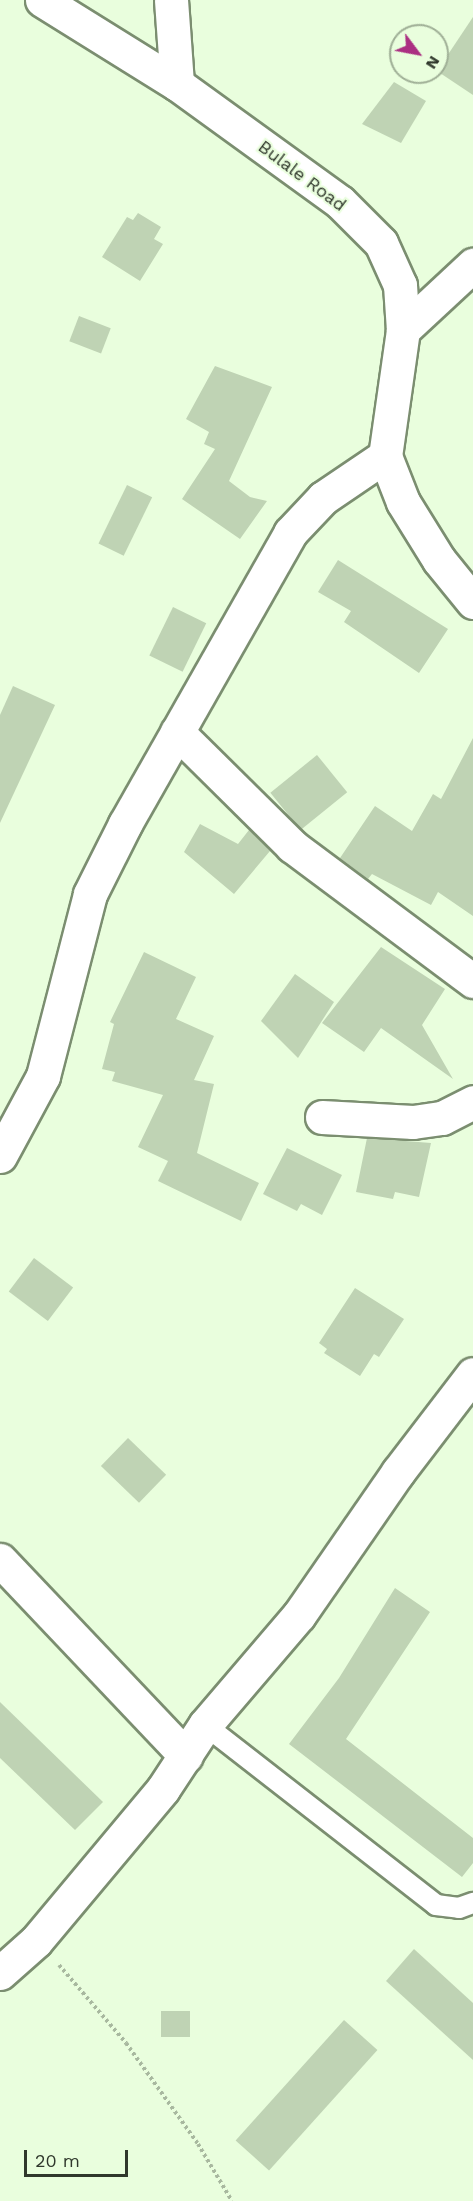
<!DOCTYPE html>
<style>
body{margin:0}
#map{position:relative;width:473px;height:2201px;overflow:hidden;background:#e9fedd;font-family:"Work Sans",sans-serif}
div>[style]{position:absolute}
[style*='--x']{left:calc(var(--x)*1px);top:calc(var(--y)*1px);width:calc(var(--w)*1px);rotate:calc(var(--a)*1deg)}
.building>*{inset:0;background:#bfd3b4;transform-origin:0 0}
.path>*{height:4px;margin-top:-2px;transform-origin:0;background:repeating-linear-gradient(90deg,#a8b89f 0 3px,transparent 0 6px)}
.roads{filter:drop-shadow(2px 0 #7b8e70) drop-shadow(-2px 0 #7b8e70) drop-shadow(0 2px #7b8e70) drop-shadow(0 -2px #7b8e70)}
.service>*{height:20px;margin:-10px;padding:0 10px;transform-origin:10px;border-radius:10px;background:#fff}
.minor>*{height:33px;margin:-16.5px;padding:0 16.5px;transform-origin:16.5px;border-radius:16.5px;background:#fff}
.tertiary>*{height:33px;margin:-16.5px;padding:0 16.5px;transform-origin:16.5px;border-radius:16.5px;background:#fff}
span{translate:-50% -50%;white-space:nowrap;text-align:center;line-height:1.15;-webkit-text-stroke:4.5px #e9fedd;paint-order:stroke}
.street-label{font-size:18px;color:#30382c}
.north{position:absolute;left:389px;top:24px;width:60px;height:60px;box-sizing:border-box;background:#e9fedd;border:2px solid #9faf96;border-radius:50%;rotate:122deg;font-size:16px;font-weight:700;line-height:24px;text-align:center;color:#30382c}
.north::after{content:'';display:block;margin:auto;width:21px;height:27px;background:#ab3082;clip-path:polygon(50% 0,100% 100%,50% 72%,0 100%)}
.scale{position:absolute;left:24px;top:2150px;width:104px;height:27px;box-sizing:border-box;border:3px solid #30382c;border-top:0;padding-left:8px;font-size:18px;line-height:21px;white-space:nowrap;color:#30382c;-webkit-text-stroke:4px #e9fedd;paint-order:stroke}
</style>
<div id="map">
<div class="building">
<i style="clip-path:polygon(473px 17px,473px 95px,437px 71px)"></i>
<i style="clip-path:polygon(394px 82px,426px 101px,401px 143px,362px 124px)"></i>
<i style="clip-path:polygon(138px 213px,161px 227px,154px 239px,163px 244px,140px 281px,102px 257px,127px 217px,133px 220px)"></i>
<i style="left:79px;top:316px;width:34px;height:27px;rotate:21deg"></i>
<i style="clip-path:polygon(215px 366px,272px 387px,229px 481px,250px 497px,267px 501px,240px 539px,182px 499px,215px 449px,204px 444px,209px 432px,186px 419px)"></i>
<i style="left:127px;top:485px;width:28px;height:65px;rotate:26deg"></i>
<i style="clip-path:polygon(338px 560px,448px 629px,419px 673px,344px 622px,351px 611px,318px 592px)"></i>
<i style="left:173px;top:607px;width:37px;height:54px;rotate:26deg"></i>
<i style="clip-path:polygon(13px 686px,55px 705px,0 823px,0 715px)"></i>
<i style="clip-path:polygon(473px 738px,473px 916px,438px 892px,431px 905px,372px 874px,368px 879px,340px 858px,375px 806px,412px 831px,433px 794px,441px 799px)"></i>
<i style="left:317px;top:755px;width:48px;height:60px;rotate:51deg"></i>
<i style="clip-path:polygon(200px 824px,238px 844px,249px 830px,270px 851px,234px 894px,184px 852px)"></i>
<i style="clip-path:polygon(381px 947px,445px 989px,422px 1025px,453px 1079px,381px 1028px,364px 1052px,322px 1023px)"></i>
<i style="clip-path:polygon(144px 952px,196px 977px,176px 1019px,214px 1036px,194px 1080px,214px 1084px,197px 1153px,259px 1183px,241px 1221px,158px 1181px,168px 1161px,138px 1147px,163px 1095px,112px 1081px,115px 1072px,102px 1069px,114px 1024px,110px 1022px)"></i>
<i style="clip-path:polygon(295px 974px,334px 1002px,298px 1058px,261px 1021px)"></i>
<i style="clip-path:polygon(367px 1138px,431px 1143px,419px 1197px,395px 1192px,393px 1199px,356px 1192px)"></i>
<i style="clip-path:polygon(287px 1148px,342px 1175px,322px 1215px,301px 1204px,297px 1211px,263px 1194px)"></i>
<i style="left:34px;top:1258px;width:49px;height:42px;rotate:37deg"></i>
<i style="clip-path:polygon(355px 1288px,404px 1319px,379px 1357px,374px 1354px,360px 1376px,324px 1353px,327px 1349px,319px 1343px)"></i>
<i style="left:128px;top:1438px;width:53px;height:39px;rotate:44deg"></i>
<i style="clip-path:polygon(395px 1588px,430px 1612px,346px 1739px,473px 1838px,473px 1863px,462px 1877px,289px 1744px,339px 1678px)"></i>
<i style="clip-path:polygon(0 1702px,103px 1802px,75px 1830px,0 1758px)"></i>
<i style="clip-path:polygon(414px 1949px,473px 2003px,473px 2060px,386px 1981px)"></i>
<i style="left:161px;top:2011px;width:29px;height:26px"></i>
<i style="left:344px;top:2020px;width:45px;height:162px;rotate:42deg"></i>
</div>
<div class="path">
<i style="--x:59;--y:1965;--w:103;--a:49.3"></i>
<i style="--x:126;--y:2043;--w:124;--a:54.5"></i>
<i style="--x:198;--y:2144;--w:66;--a:59.2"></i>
</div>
<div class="roads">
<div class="service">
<i style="--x:205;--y:1725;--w:293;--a:37.9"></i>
<i style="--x:436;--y:1905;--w:23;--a:7"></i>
<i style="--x:459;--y:1908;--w:15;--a:-20"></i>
</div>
<div class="minor">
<i style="--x:171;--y:0;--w:84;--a:85.9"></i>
<i style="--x:403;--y:330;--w:96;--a:-42.9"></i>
<i style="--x:177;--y:732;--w:162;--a:44.7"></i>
<i style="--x:292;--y:846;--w:226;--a:36.7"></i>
<i style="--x:322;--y:1117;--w:91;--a:3.1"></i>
<i style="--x:413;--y:1122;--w:29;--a:-8"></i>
<i style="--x:442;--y:1118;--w:35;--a:-27"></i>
<i style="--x:0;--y:1156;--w:91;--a:-61.7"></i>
<i style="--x:43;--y:1076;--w:188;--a:-75.5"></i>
<i style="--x:90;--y:894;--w:78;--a:-63.4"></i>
<i style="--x:125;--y:824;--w:335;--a:-60.4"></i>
<i style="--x:290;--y:533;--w:48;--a:-46.7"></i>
<i style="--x:323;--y:498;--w:75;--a:-34.1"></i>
<i style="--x:0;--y:1560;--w:270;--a:46.5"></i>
<i style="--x:0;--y:1973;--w:48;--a:-41.6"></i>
<i style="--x:36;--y:1941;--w:198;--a:-50.1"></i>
<i style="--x:163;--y:1789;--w:77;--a:-56.7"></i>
<i style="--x:205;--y:1725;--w:145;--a:-49.5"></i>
<i style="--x:299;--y:1615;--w:174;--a:-55.3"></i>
<i style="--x:398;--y:1472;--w:123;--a:-52.6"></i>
</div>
<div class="tertiary">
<i style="--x:42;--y:0;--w:159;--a:31.9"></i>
<i style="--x:177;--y:84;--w:201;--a:35.9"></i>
<i style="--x:340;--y:202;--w:58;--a:45"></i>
<i style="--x:381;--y:243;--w:46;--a:65.7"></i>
<i style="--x:400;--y:285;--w:45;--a:86.2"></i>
<i style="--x:403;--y:330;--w:127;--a:98.1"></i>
<i style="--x:385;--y:456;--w:49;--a:68.6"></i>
<i style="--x:403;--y:502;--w:68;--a:58.2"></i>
<i style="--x:439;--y:560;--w:54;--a:51"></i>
</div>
</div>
<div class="street-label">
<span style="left:302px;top:176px;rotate:37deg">Bulale Road</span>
</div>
<div class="north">N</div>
<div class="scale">20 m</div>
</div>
